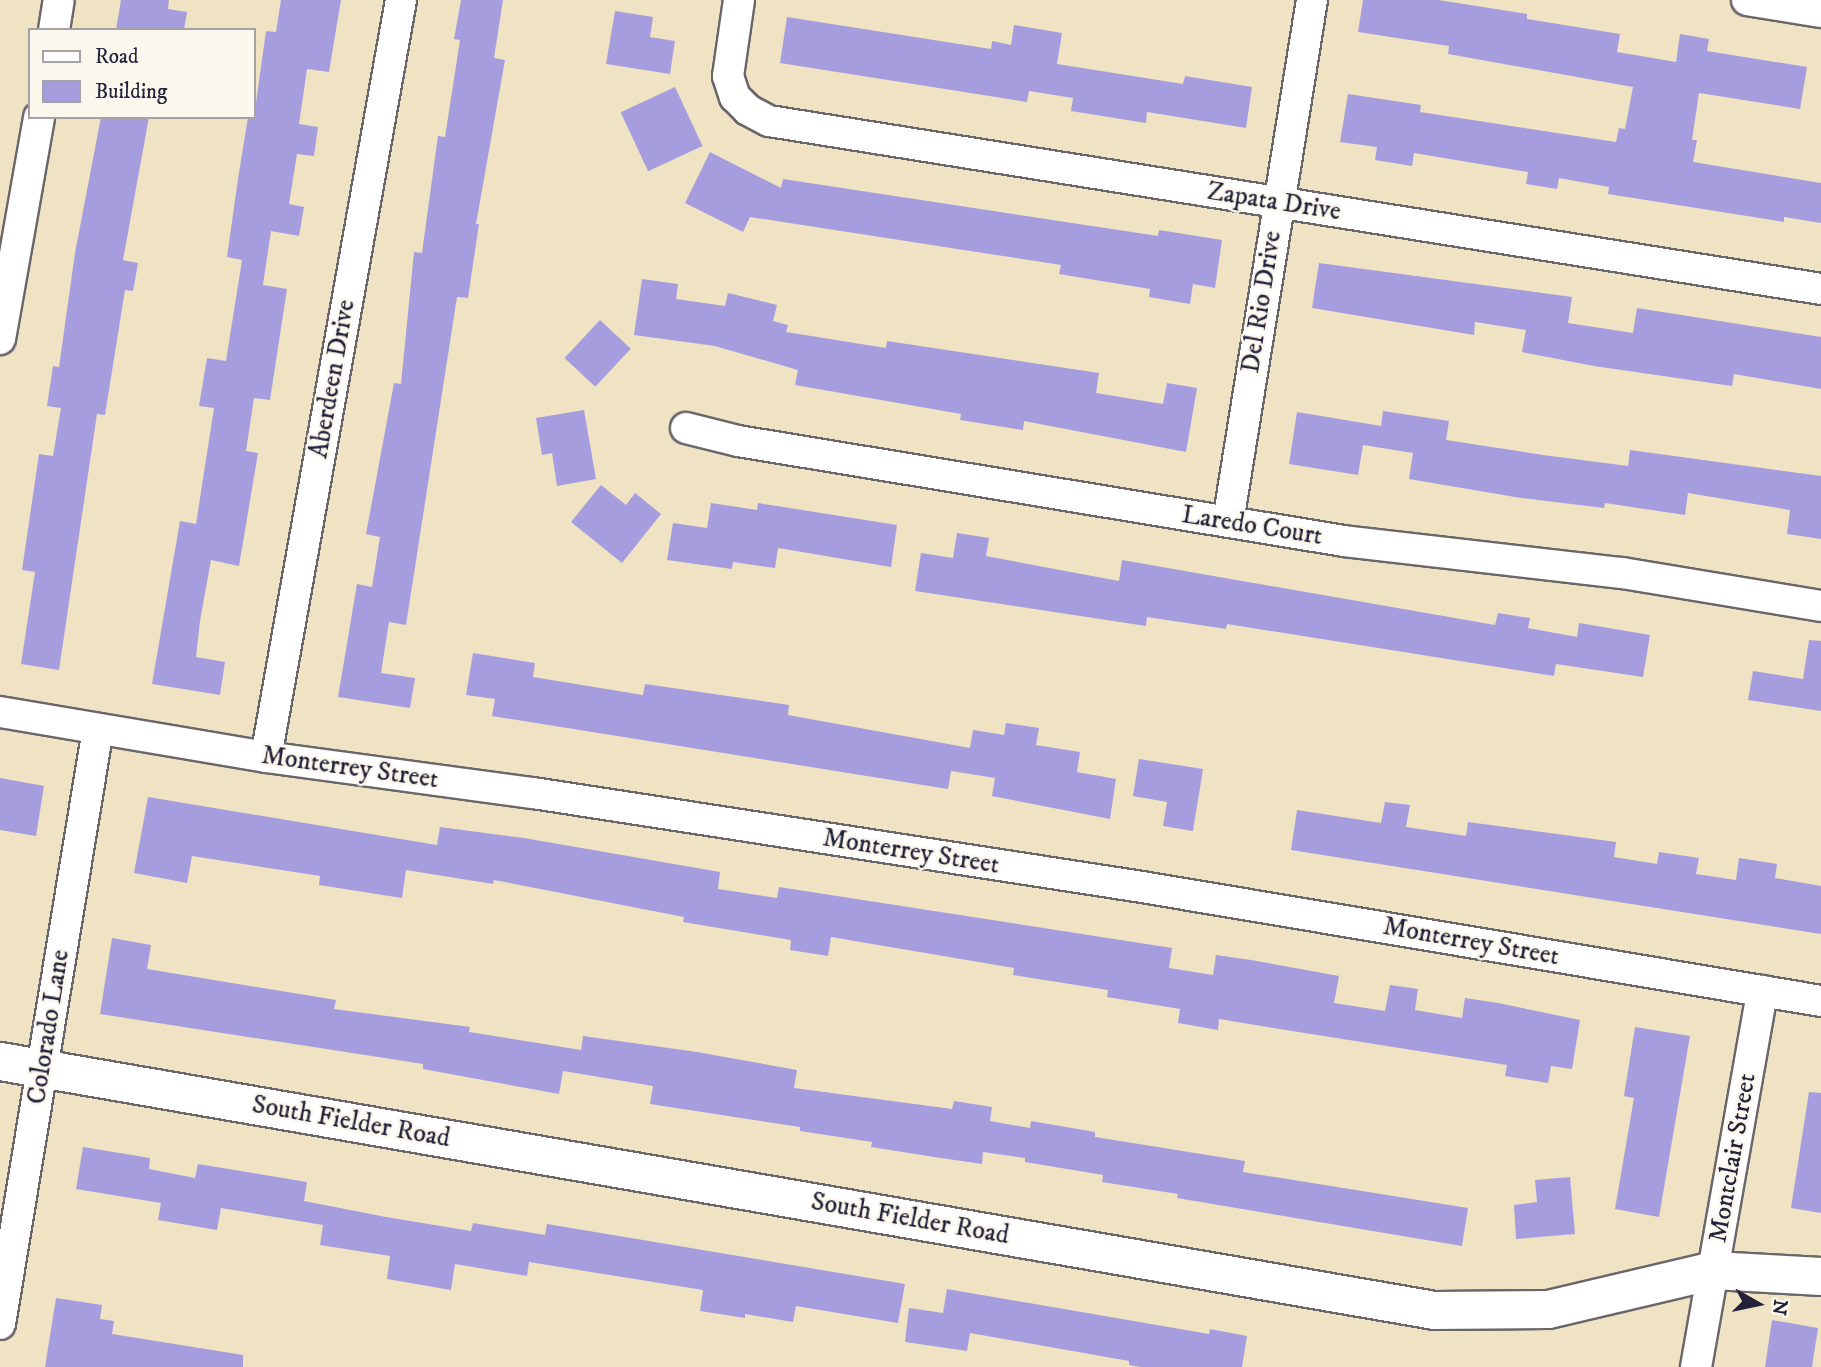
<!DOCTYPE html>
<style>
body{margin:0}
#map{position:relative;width:1821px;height:1367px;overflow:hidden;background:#efe3c4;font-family:"IM FELL DW Pica",serif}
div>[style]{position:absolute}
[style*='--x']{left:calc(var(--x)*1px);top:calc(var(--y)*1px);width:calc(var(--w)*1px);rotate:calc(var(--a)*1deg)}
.building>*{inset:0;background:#a69ddf;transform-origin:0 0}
.roads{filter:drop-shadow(2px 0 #6a666b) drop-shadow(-2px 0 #6a666b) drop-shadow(0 2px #6a666b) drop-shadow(0 -2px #6a666b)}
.minor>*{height:30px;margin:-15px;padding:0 15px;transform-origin:15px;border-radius:15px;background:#fff}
.tertiary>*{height:37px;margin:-18.5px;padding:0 18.5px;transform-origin:18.5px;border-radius:18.5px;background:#fff}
span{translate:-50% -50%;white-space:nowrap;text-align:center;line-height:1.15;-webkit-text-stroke:5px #fbf7ec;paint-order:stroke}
.street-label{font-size:26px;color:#22223b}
.legend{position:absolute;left:28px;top:28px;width:228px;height:91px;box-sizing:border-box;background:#fbf7ec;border:2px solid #a4a2a5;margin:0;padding:9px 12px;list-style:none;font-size:21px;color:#22223b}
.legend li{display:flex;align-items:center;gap:14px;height:35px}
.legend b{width:35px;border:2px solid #a4a2a5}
.north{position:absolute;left:1723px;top:1269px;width:70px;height:70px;-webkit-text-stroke:5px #fbf7ec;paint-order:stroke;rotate:99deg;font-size:19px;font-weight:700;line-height:28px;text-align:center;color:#22223b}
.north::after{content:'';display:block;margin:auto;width:24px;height:32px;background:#22223b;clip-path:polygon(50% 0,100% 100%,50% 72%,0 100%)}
</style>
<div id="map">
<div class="building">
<i style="clip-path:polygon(121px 0,169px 0,168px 9px,187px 12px,184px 30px,116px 30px)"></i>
<i style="clip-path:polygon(281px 0,341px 0,329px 72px,307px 69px,299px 124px,318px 127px,314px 156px,297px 154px,289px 204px,304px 207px,299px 236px,271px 231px,263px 285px,287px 289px,270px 400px,254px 398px,246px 451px,258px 453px,239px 566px,211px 560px,200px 621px,196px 657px,225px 662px,220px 695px,152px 684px,180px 521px,196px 524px,214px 408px,199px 406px,207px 358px,226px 361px,242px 260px,227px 257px,238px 179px,248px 117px,254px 117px,266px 31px,276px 32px)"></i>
<i style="clip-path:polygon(461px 0,503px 0,494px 58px,505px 60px,476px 224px,479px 224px,468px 298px,457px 297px,406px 625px,389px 622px,381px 673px,415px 678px,410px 708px,338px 697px,357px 584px,372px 587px,380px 537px,366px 534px,394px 383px,401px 384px,414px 252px,422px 253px,438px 136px,445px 137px,460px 40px,454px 39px)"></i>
<i style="clip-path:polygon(1363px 0,1438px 0,1527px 14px,1527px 19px,1620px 34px,1617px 52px,1676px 62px,1680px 34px,1709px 39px,1707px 51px,1807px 67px,1800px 109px,1699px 93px,1692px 140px,1697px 140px,1693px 162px,1821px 183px,1821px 223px,1784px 217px,1784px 222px,1608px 194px,1609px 187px,1559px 178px,1557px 189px,1526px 184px,1528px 172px,1414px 153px,1412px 166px,1375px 160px,1377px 147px,1340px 142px,1348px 94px,1421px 105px,1420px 112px,1616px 142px,1619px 128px,1625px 129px,1633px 87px,1448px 54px,1449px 46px,1358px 32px)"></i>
<i style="clip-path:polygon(615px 11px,653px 17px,650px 37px,675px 41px,670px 74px,606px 64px)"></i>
<i style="clip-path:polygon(787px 17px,991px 49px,992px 41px,1011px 45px,1014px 25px,1062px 33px,1057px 64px,1183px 84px,1185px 76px,1252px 87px,1246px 128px,1147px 112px,1146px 123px,1071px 111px,1073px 98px,1029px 91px,1027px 102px,780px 63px)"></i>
<i style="left:675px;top:87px;width:65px;height:60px;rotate:65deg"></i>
<i style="clip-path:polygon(101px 117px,149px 117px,123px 260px,138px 263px,133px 291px,125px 290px,105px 415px,97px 414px,59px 670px,21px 664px,35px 572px,22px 570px,39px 454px,53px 456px,61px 408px,47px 406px,53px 366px,59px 367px,75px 253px)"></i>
<i style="clip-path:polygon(710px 152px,781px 188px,783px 179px,1158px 236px,1159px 230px,1222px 240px,1215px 288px,1193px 284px,1190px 304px,1149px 297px,1150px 289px,1059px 274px,1061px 265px,750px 217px,743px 232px,685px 203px)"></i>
<i style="clip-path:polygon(1319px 263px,1572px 297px,1568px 323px,1633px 333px,1637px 308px,1821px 337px,1821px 389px,1734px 374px,1732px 386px,1594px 366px,1522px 352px,1526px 330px,1475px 322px,1474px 335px,1312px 308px)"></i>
<i style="clip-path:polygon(642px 279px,678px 284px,676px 299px,725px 306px,728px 293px,777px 305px,773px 321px,788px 325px,786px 332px,886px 348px,887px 341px,1099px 373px,1096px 393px,1163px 404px,1167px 383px,1197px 388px,1186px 452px,1024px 421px,1023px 430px,960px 420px,961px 414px,795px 385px,798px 370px,715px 346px,634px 335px)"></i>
<i style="left:600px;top:320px;width:42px;height:52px;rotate:43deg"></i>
<i style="clip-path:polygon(584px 410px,596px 479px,557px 486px,552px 453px,542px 455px,536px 418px)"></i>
<i style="clip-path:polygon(1383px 411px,1449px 421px,1446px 440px,1543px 455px,1628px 466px,1630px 450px,1821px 476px,1821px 539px,1787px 534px,1790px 510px,1688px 493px,1685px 515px,1605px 503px,1604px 508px,1521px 498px,1409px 479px,1413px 453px,1363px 445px,1358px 475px,1289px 464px,1297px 412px,1381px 426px)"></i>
<i style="clip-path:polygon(601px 485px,626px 505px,635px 493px,661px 514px,622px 563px,571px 522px)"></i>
<i style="clip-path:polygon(711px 503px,757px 510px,758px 503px,897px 525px,891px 567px,778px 548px,775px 568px,733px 562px,732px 569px,667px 560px,673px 523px,707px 528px)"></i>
<i style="clip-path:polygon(957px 533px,989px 538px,986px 556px,1119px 581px,1122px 560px,1495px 625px,1498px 613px,1530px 618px,1528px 628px,1577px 637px,1579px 623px,1650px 635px,1643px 677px,1556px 664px,1554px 676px,1227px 624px,1226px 629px,1147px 617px,1146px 626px,915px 591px,921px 553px,953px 558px)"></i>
<i style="clip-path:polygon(1809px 640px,1821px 641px,1821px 711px,1748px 700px,1753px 671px,1803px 679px)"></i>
<i style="clip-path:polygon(473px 653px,535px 663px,533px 677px,643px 695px,645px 684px,789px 705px,788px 715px,970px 748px,973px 730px,1004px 735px,1006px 723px,1039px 728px,1036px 745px,1080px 752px,1077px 772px,1116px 779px,1110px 819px,992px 796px,995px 778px,951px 771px,948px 789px,492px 716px,495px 699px,466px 695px)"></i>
<i style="clip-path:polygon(1139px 759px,1203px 769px,1193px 831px,1163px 826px,1167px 802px,1133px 796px)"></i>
<i style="clip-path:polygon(0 778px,44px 786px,36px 836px,0 830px)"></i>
<i style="clip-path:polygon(148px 797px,437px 845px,440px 827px,524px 838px,720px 872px,718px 889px,777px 898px,779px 887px,1172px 948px,1169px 968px,1213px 975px,1216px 955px,1251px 960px,1339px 976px,1334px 1003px,1385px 1011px,1390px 985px,1418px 989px,1415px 1010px,1462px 1018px,1465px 998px,1498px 1003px,1580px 1020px,1572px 1069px,1551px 1066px,1548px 1083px,1505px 1076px,1507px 1065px,1261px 1026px,1219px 1019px,1218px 1030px,1178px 1023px,1180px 1009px,1107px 997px,1108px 990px,1013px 975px,1014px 968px,831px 937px,828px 956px,790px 950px,791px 940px,683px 922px,684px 917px,494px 880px,493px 884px,406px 870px,402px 898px,319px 885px,320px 876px,192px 856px,187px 883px,134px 873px)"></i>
<i style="clip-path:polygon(1385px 802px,1410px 805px,1406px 827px,1466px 836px,1468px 822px,1616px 842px,1614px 857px,1657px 864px,1659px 852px,1699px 858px,1696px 874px,1736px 880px,1739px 858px,1777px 864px,1775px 878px,1821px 886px,1821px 934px,1291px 850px,1297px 810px,1381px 823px)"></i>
<i style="clip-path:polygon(112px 938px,151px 945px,147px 969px,336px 1000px,334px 1009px,470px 1027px,469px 1032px,581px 1050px,583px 1036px,697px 1052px,797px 1070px,794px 1088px,952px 1109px,954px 1101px,992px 1107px,990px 1121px,1030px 1128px,1031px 1121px,1095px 1132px,1095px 1137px,1245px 1161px,1243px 1172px,1468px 1208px,1462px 1246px,1177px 1198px,1178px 1194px,1102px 1182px,1103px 1175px,1025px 1162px,1025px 1158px,983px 1152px,982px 1164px,934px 1157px,871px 1147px,872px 1142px,800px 1131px,800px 1127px,650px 1104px,653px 1086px,563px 1071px,559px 1094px,423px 1069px,423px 1064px,100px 1014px)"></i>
<i style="clip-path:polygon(1635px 1027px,1690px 1036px,1659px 1217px,1615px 1209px,1634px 1098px,1624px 1096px)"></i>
<i style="clip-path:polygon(1809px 1092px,1821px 1093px,1821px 1213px,1791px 1208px)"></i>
<i style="clip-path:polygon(83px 1147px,150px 1158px,149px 1169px,195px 1178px,198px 1164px,307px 1182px,304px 1201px,386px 1217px,471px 1231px,473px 1223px,545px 1235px,547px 1224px,905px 1284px,898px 1323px,796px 1306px,793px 1322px,745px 1314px,745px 1318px,700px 1311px,703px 1290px,529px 1262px,527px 1276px,455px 1264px,451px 1290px,387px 1279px,390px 1256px,320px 1245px,323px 1225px,221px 1208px,217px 1230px,158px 1220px,161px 1203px,76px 1189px)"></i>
<i style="clip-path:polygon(1570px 1177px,1575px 1234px,1516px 1239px,1514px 1205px,1537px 1202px,1535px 1180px)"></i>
<i style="clip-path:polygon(947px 1289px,1209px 1334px,1210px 1329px,1247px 1336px,1242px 1367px,1141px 1367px,1129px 1365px,1129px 1361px,970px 1333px,967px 1351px,905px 1342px,909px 1308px,943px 1313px)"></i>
<i style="clip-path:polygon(56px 1298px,102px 1305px,100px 1319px,114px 1321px,112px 1334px,243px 1355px,243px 1367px,45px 1367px)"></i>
<i style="clip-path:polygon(1772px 1320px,1818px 1328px,1812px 1367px,1765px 1367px)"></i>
</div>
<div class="roads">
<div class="minor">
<i style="--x:739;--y:0;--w:77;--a:98.2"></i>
<i style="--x:728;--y:76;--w:22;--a:72"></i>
<i style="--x:735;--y:97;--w:18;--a:45"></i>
<i style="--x:748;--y:110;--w:24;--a:28"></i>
<i style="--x:769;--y:121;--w:1065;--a:9.07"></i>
<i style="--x:1747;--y:0;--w:75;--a:9.2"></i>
<i style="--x:54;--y:30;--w:30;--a:-81"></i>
<i style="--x:0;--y:339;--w:225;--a:-80"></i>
<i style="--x:686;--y:428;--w:54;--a:14"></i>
<i style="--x:738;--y:441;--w:614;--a:9.37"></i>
<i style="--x:1344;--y:541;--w:280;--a:6.6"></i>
<i style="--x:1622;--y:573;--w:202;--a:9.4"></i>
<i style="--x:1228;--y:522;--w:529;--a:-80.86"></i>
<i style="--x:0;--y:712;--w:270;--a:9.6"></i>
<i style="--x:266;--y:757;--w:269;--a:7.7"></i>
<i style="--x:533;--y:793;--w:616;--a:8.77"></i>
<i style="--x:1142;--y:887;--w:689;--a:9.53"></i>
<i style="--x:266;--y:757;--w:769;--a:-79.89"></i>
<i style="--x:0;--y:1324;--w:603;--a:-80.65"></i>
<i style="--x:1696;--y:1367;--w:382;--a:-80"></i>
</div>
<div class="tertiary">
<i style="--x:0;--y:1061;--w:1455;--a:9.85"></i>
<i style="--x:1434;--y:1310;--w:114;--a:-0.5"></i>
<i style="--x:1548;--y:1309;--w:170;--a:-13.3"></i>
<i style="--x:1713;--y:1270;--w:108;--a:3.2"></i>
</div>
</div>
<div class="street-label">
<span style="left:1274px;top:202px;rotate:9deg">Zapata Drive</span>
<span style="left:1262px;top:302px;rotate:-81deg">Del Rio Drive</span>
<span style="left:333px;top:379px;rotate:-80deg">Aberdeen Drive</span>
<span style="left:1252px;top:526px;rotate:9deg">Laredo Court</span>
<span style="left:350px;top:768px;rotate:8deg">Monterrey Street</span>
<span style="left:911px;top:852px;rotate:9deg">Monterrey Street</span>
<span style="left:1471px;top:942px;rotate:10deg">Monterrey Street</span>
<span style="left:49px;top:1027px;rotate:-81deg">Colorado Lane</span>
<span style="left:351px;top:1122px;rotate:10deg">South Fielder Road</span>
<span style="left:1733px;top:1158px;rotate:-80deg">Montclair Street</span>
<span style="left:910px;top:1219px;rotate:10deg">South Fielder Road</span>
</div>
<ul class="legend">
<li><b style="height:9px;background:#fff"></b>Road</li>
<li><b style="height:19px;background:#a69ddf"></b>Building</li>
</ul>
<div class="north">N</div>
</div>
